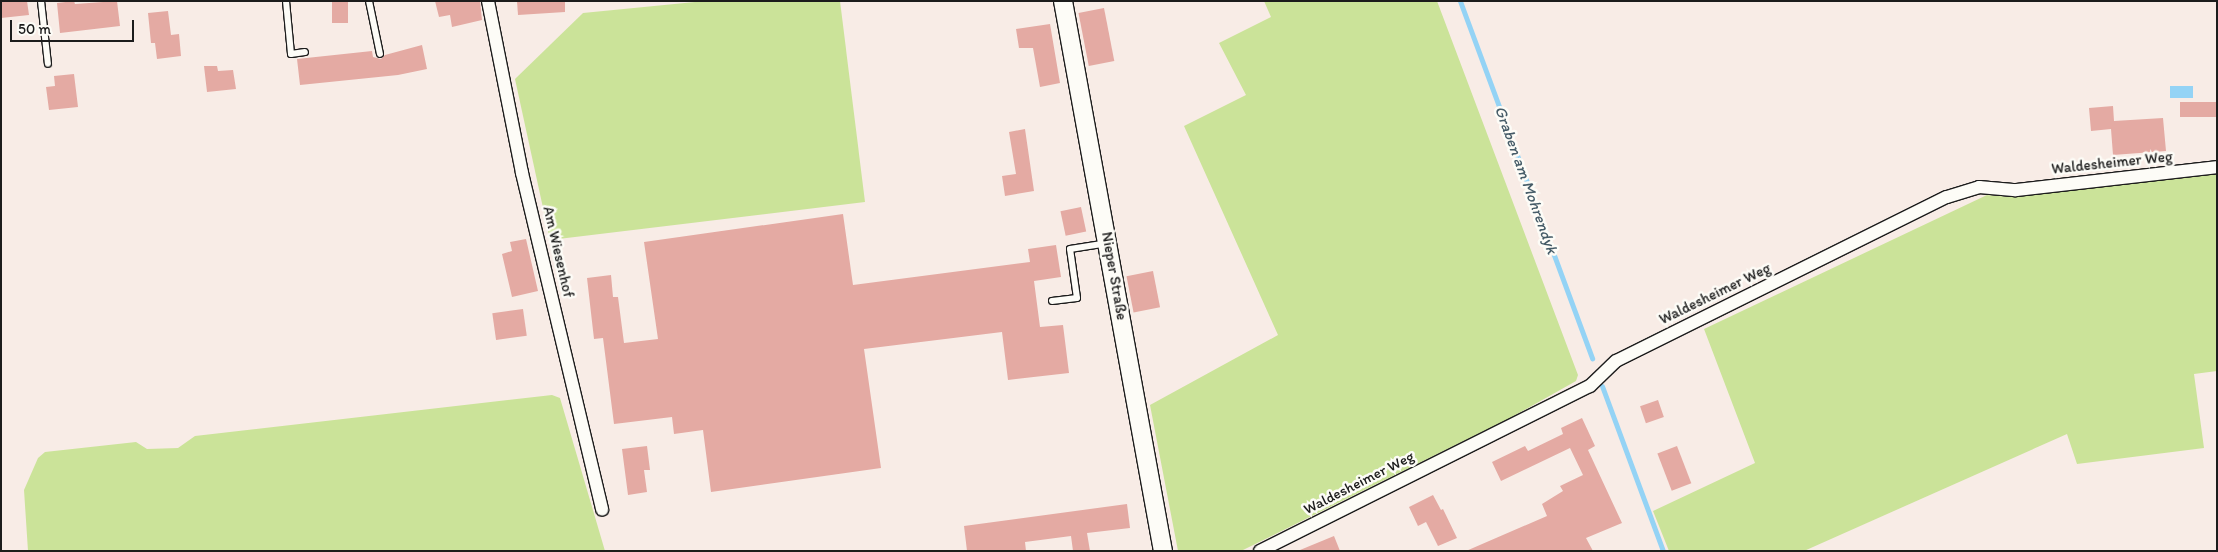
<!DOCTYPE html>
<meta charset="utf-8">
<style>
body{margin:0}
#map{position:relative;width:2218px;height:552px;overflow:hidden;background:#f8ece6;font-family:Itim,sans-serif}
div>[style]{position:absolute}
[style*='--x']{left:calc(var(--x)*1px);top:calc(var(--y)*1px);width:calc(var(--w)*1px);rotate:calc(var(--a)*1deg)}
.green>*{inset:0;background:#cbe399}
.water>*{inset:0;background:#94d3f5;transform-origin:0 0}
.stream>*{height:5px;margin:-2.5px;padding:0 2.5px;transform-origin:2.5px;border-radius:2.5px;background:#94d3f5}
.building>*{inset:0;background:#e4aaa3;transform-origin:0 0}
.roads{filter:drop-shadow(1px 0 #1c1c1c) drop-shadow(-1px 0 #1c1c1c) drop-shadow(0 1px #1c1c1c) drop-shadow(0 -1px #1c1c1c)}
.service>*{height:6px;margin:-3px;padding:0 3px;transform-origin:3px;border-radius:3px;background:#fdfcf7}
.minor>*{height:12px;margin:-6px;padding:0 6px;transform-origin:6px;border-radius:6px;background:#fdfcf7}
.secondary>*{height:18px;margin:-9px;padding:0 9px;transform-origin:9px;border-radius:9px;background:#fdfcf7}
span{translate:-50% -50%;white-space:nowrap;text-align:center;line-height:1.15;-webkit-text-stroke:5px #fdfcf7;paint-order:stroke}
.street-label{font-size:15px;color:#1c1c1c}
.water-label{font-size:16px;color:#465c68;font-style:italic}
.frame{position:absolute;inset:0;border:2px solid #1c1c1c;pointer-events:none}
.scale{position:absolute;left:10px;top:20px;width:124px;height:22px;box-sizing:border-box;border:2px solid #1c1c1c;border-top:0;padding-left:6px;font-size:15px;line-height:18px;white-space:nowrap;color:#1c1c1c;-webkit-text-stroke:4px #fdfcf7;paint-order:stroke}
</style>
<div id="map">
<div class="green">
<i style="clip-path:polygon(705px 1px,840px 1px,865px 202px,550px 240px,515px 79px,583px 13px)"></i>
<i style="clip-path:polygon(1264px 1px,1437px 1px,1578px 375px,1576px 381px,1510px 418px,1241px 551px,1178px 551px,1150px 405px,1278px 335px,1184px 126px,1246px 95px,1219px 43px,1271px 17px)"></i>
<i style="clip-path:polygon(2217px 172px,2217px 371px,2194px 374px,2204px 448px,2077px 464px,2067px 434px,1804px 551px,1669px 551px,1653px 511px,1755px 463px,1704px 329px,1987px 195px,2010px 197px)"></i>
<i style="clip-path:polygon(552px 395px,560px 398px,605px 551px,28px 551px,24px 490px,38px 458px,45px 452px,136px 442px,147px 449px,178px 448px,195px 436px)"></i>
</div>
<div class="water">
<i style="left:2170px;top:86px;width:23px;height:12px"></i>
</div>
<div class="stream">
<i style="--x:1460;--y:1;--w:381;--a:69.7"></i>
<i style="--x:1602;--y:386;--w:176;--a:69.7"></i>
</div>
<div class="building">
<i style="clip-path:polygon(1px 1px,27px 1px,29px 15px,1px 18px)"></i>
<i style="clip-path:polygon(74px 1px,75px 4px,117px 1px,120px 26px,60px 33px,57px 3px)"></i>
<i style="left:332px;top:1px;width:16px;height:22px"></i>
<i style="clip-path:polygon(435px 1px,480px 1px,482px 20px,452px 27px,450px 15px,439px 17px)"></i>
<i style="clip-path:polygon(517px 1px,565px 1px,565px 12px,518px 15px)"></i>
<i style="left:1104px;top:8px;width:54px;height:26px;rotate:79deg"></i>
<i style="clip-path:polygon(168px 11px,171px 35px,179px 34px,181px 56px,157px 59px,155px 43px,151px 43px,148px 13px)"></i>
<i style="clip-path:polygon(1050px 24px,1060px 83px,1040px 87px,1033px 48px,1019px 48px,1016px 29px)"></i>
<i style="clip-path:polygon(422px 45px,427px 69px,398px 75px,300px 85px,297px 59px,372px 51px,373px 57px,381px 59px,385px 55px)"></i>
<i style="clip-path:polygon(204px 66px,217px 66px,218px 71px,233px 70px,236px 89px,207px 92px)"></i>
<i style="clip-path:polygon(74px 74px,78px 107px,49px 110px,46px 87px,55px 86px,54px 76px)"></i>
<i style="left:2217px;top:102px;width:15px;height:37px;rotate:90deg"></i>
<i style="clip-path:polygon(2113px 106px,2114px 121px,2163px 118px,2166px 151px,2113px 155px,2111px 129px,2091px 131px,2089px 108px)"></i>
<i style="clip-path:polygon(1025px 129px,1034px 191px,1005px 196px,1002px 176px,1016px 174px,1009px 132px)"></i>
<i style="left:1081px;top:207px;width:25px;height:21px;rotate:78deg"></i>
<i style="clip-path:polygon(843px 214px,853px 285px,1030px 262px,1028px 249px,1056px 245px,1061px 277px,1034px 281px,1040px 327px,1063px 325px,1069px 373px,1008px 380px,1002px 332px,864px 349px,881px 468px,711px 492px,703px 430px,674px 434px,672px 417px,614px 424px,603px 338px,594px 339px,587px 278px,611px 275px,613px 297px,618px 297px,624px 343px,658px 339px,644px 242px)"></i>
<i style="clip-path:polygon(526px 239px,538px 291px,512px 297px,502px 254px,512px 251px,510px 242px)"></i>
<i style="left:1153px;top:271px;width:37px;height:27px;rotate:79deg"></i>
<i style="left:523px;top:309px;width:27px;height:31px;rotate:82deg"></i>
<i style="left:1658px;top:400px;width:18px;height:19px;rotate:71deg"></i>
<i style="clip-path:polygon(1582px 418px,1595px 446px,1588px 450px,1622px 523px,1586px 538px,1593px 551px,1466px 551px,1547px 516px,1542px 504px,1563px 491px,1560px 486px,1583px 475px,1570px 448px,1501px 481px,1492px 462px,1525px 446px,1528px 451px,1563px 434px,1561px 428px)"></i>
<i style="clip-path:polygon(647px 446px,650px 470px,644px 470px,647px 492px,628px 495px,622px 449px)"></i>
<i style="left:1677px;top:446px;width:40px;height:21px;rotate:69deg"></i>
<i style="clip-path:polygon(1433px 495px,1441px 510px,1443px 509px,1457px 538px,1438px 546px,1426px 522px,1418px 526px,1409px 507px)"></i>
<i style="clip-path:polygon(1127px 504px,1130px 528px,1087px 533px,1090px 551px,1073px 551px,1071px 536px,1025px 542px,1026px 551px,967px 551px,964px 526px)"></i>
<i style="clip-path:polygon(1334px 536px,1340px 551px,1300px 551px,1300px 550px)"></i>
</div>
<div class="roads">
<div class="service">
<i style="--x:41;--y:1;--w:63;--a:83.7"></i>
<i style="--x:286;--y:1;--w:53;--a:84.6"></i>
<i style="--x:291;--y:54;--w:14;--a:-8"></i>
<i style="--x:369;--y:1;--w:54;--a:78.3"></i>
<i style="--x:1052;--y:301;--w:25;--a:-7"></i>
<i style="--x:1077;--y:298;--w:49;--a:-98.1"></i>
<i style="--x:1070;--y:249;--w:37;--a:-9"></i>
</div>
<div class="minor">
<i style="--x:488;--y:1;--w:175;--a:78.8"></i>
<i style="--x:522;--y:173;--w:346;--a:76.6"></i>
<i style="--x:1260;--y:551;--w:369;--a:-26.6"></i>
<i style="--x:1590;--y:386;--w:36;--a:-44"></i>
<i style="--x:1616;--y:361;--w:369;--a:-26.4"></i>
<i style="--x:1947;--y:197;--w:34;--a:-17"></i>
<i style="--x:1979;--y:187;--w:37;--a:5"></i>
<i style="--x:2016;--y:190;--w:202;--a:-6.5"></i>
</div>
<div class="secondary">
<i style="--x:1063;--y:1;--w:559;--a:79.7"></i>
</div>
</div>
<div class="street-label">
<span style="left:2112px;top:163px;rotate:-6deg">Waldesheimer Weg</span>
<span style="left:558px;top:252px;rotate:77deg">Am Wiesenhof</span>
<span style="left:1114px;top:276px;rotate:80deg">Nieper Straße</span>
<span style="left:1715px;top:294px;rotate:-26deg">Waldesheimer Weg</span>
<span style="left:1359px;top:483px;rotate:-27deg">Waldesheimer Weg</span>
</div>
<div class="water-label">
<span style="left:1526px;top:180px;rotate:70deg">Graben am Mohrendyk</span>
</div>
<div class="frame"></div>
<div class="scale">50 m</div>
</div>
